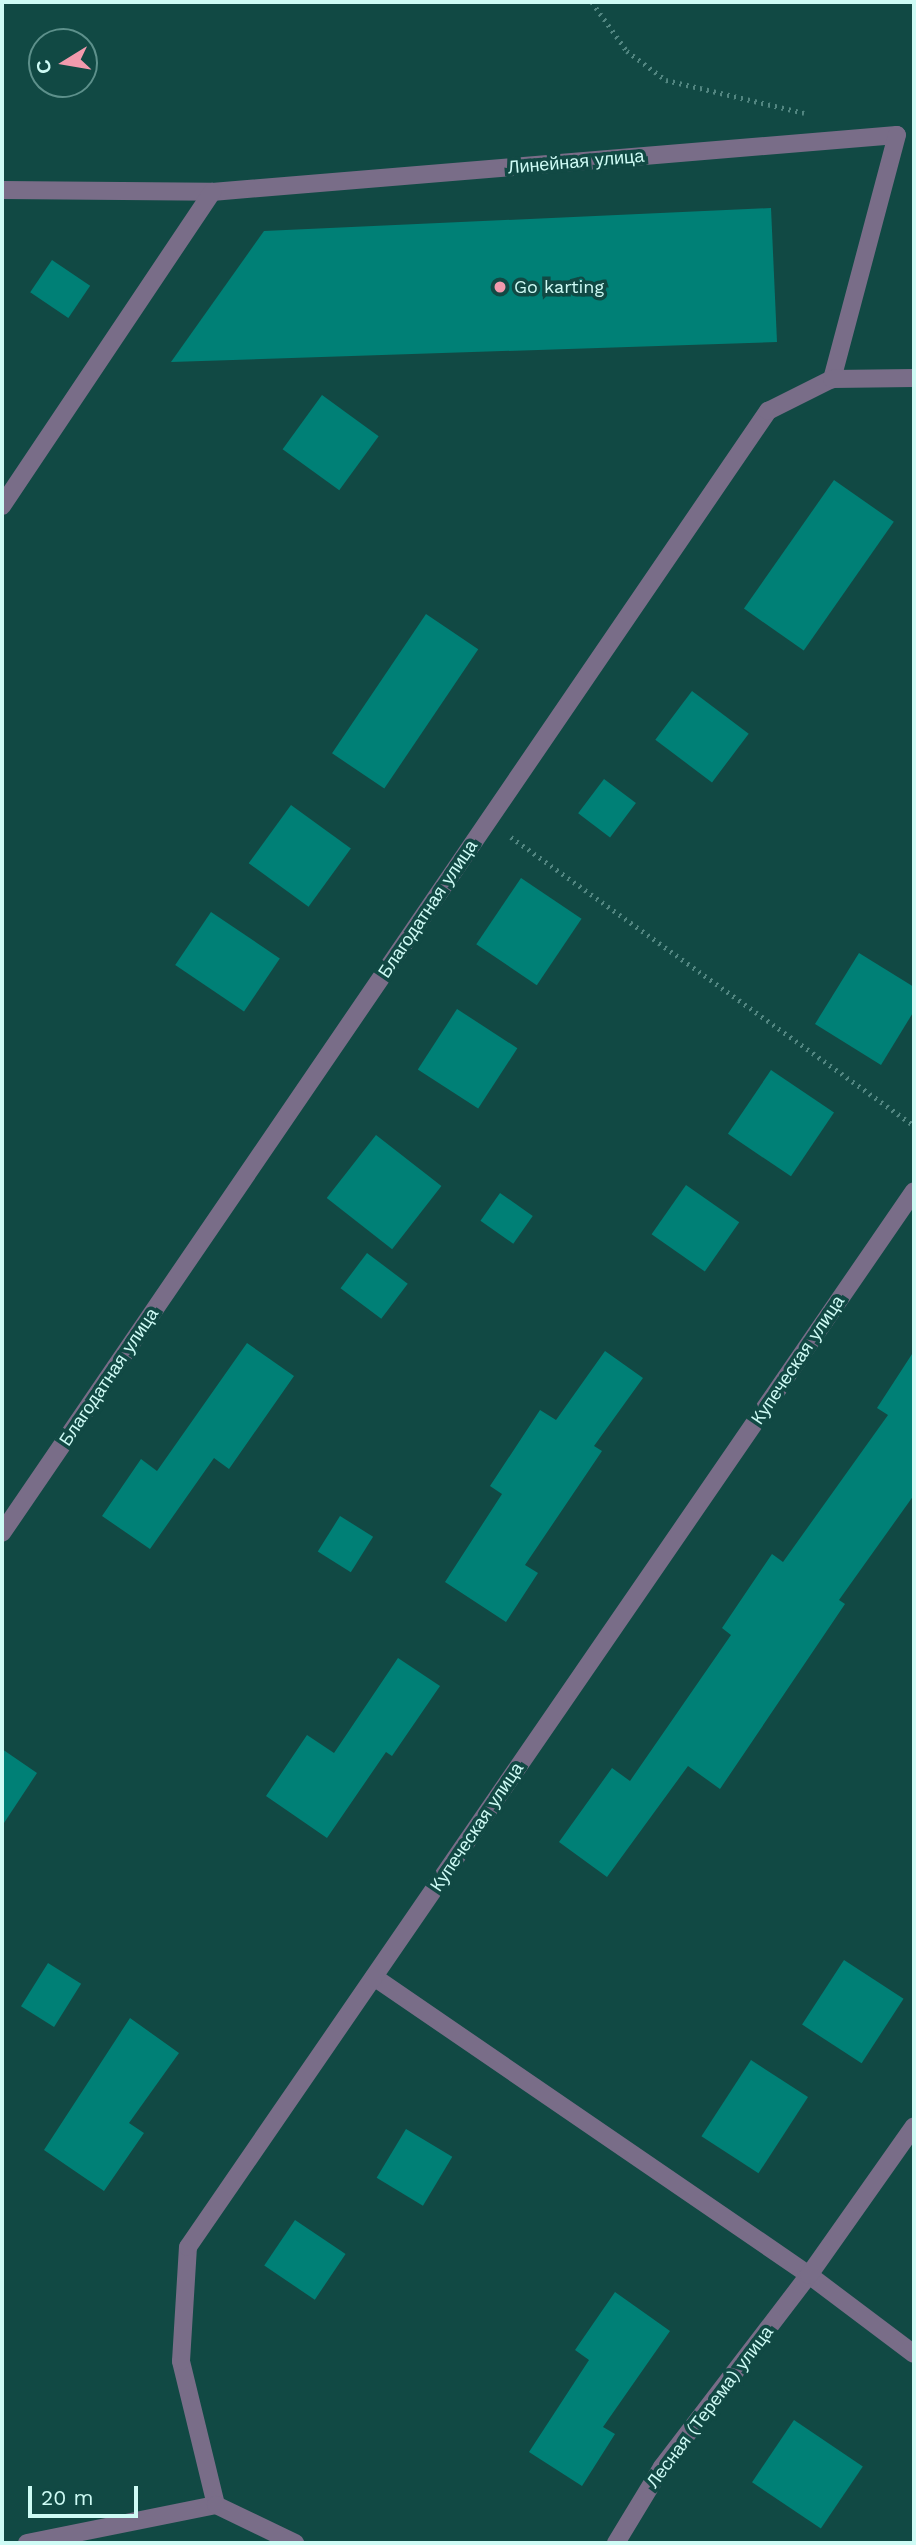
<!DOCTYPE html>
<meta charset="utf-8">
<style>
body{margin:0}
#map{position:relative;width:916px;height:2545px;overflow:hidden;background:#114944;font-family:"Work Sans",sans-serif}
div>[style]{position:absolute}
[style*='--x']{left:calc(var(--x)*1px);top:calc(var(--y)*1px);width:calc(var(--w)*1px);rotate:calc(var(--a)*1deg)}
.building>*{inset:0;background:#008076;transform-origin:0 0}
.path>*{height:4.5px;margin-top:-2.25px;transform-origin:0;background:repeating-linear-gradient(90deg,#528681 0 2px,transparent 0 7px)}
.minor>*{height:18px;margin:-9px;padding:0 9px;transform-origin:9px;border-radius:9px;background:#796d88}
.dots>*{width:19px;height:19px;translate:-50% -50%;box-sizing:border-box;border:4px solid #114944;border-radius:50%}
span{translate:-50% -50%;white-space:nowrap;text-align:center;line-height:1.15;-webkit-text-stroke:7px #114944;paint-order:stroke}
.street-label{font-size:18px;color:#cefbf5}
.poi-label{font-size:18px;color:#cefbf5}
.left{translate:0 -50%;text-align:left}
.frame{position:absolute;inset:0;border:4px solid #cefbf5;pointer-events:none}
.north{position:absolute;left:28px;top:28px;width:70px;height:70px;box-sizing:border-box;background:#114944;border:2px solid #5d908b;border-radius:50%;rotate:259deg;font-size:19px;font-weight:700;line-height:28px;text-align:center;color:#cefbf5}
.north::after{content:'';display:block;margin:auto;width:24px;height:32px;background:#f29aad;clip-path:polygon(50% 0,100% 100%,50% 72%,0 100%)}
.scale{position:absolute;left:28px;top:2486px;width:110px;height:32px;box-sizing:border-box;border:4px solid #cefbf5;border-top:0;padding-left:9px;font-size:21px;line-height:24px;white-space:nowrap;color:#cefbf5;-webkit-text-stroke:5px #114944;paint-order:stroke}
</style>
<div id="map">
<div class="building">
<i style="clip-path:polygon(771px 208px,777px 342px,171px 362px,264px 231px)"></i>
<i style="left:52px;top:260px;width:46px;height:39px;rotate:34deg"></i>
<i style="left:322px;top:395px;width:70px;height:67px;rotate:36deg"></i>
<i style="left:834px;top:480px;width:73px;height:157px;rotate:35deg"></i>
<i style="left:426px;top:614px;width:63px;height:168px;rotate:34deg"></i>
<i style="left:692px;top:691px;width:71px;height:61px;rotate:37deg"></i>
<i style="left:604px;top:779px;width:40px;height:43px;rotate:37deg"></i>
<i style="left:291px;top:805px;width:74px;height:72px;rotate:36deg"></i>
<i style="left:521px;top:878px;width:73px;height:80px;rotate:34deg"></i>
<i style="left:211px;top:912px;width:83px;height:64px;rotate:34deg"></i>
<i style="clip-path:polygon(859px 953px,914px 987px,914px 1011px,881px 1065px,815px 1024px)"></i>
<i style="left:457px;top:1009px;width:72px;height:72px;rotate:33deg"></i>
<i style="left:771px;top:1070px;width:76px;height:77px;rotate:34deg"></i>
<i style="left:376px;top:1135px;width:83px;height:80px;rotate:38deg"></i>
<i style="left:686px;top:1185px;width:65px;height:60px;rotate:35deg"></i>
<i style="left:500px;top:1193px;width:40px;height:34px;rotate:35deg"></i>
<i style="left:367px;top:1253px;width:51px;height:44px;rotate:37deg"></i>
<i style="clip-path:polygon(247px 1343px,294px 1376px,229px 1469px,214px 1458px,150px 1549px,102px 1516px,141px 1459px,157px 1471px)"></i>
<i style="clip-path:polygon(605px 1351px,643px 1378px,594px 1446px,602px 1451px,525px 1565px,538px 1573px,506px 1622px,445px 1582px,502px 1494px,490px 1486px,540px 1410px,556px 1420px)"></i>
<i style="clip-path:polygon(914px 1351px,914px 1495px,839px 1600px,845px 1604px,720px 1789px,688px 1766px,607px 1877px,559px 1842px,612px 1768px,630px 1781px,731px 1635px,722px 1628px,772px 1554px,783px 1562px,888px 1415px,877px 1408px)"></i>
<i style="left:340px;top:1516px;width:39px;height:42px;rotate:32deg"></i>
<i style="clip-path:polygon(398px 1658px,440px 1686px,392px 1756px,386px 1752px,327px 1838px,266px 1796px,307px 1735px,334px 1753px)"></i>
<i style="clip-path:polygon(2px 1749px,37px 1773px,2px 1826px)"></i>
<i style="left:844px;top:1960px;width:71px;height:77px;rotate:33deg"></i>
<i style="left:48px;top:1963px;width:39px;height:51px;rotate:32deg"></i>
<i style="clip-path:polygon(130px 2018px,179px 2053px,129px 2123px,144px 2133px,104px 2191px,44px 2150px)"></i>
<i style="left:751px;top:2060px;width:68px;height:91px;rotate:33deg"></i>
<i style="left:406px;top:2129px;width:54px;height:57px;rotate:31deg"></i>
<i style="left:295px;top:2220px;width:61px;height:55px;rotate:34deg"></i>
<i style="clip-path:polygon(615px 2292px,670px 2331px,603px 2427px,615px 2434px,582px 2486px,529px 2452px,589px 2360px,575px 2350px)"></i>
<i style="left:794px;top:2420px;width:83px;height:75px;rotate:34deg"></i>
</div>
<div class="path">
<i style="--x:592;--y:2;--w:60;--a:54.5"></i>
<i style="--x:627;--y:51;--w:49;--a:36.6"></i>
<i style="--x:666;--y:80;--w:142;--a:13.4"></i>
<i style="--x:511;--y:837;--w:495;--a:35.6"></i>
</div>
<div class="minor">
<i style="--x:2;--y:190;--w:210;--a:0.5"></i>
<i style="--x:212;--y:192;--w:687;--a:-4.76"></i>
<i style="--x:897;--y:135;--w:253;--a:104.9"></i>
<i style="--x:2;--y:506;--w:378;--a:-56.2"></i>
<i style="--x:2;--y:1533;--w:1359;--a:-55.68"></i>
<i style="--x:768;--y:411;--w:72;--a:-26.6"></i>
<i style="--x:832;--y:379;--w:82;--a:-0.7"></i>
<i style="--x:374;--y:1977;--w:527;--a:34.41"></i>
<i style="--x:809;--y:2275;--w:131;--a:37"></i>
<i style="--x:216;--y:2505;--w:148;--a:-103.7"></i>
<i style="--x:181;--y:2361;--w:114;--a:-86.5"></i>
<i style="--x:188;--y:2247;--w:1281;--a:-55.49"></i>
<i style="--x:27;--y:2543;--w:193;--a:-11.4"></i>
<i style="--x:216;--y:2505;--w:88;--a:25.7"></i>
<i style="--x:616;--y:2543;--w:89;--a:-58.8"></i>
<i style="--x:662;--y:2467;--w:242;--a:-52.6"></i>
<i style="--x:809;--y:2275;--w:182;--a:-54.8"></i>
</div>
<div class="dots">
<i style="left:500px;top:287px;background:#f29aad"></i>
</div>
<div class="street-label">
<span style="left:576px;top:162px;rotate:-5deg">Линейная улица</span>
<span style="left:428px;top:909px;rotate:-56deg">Благодатная улица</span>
<span style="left:798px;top:1360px;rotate:-56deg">Купеческая улица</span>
<span style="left:109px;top:1377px;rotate:-56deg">Благодатная улица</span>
<span style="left:477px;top:1827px;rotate:-56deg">Купеческая улица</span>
<span style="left:710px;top:2407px;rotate:-53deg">Лесная (Терема) улица</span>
</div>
<div class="poi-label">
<span class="left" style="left:514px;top:287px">Go karting</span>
</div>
<div class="frame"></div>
<div class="north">С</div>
<div class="scale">20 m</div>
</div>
